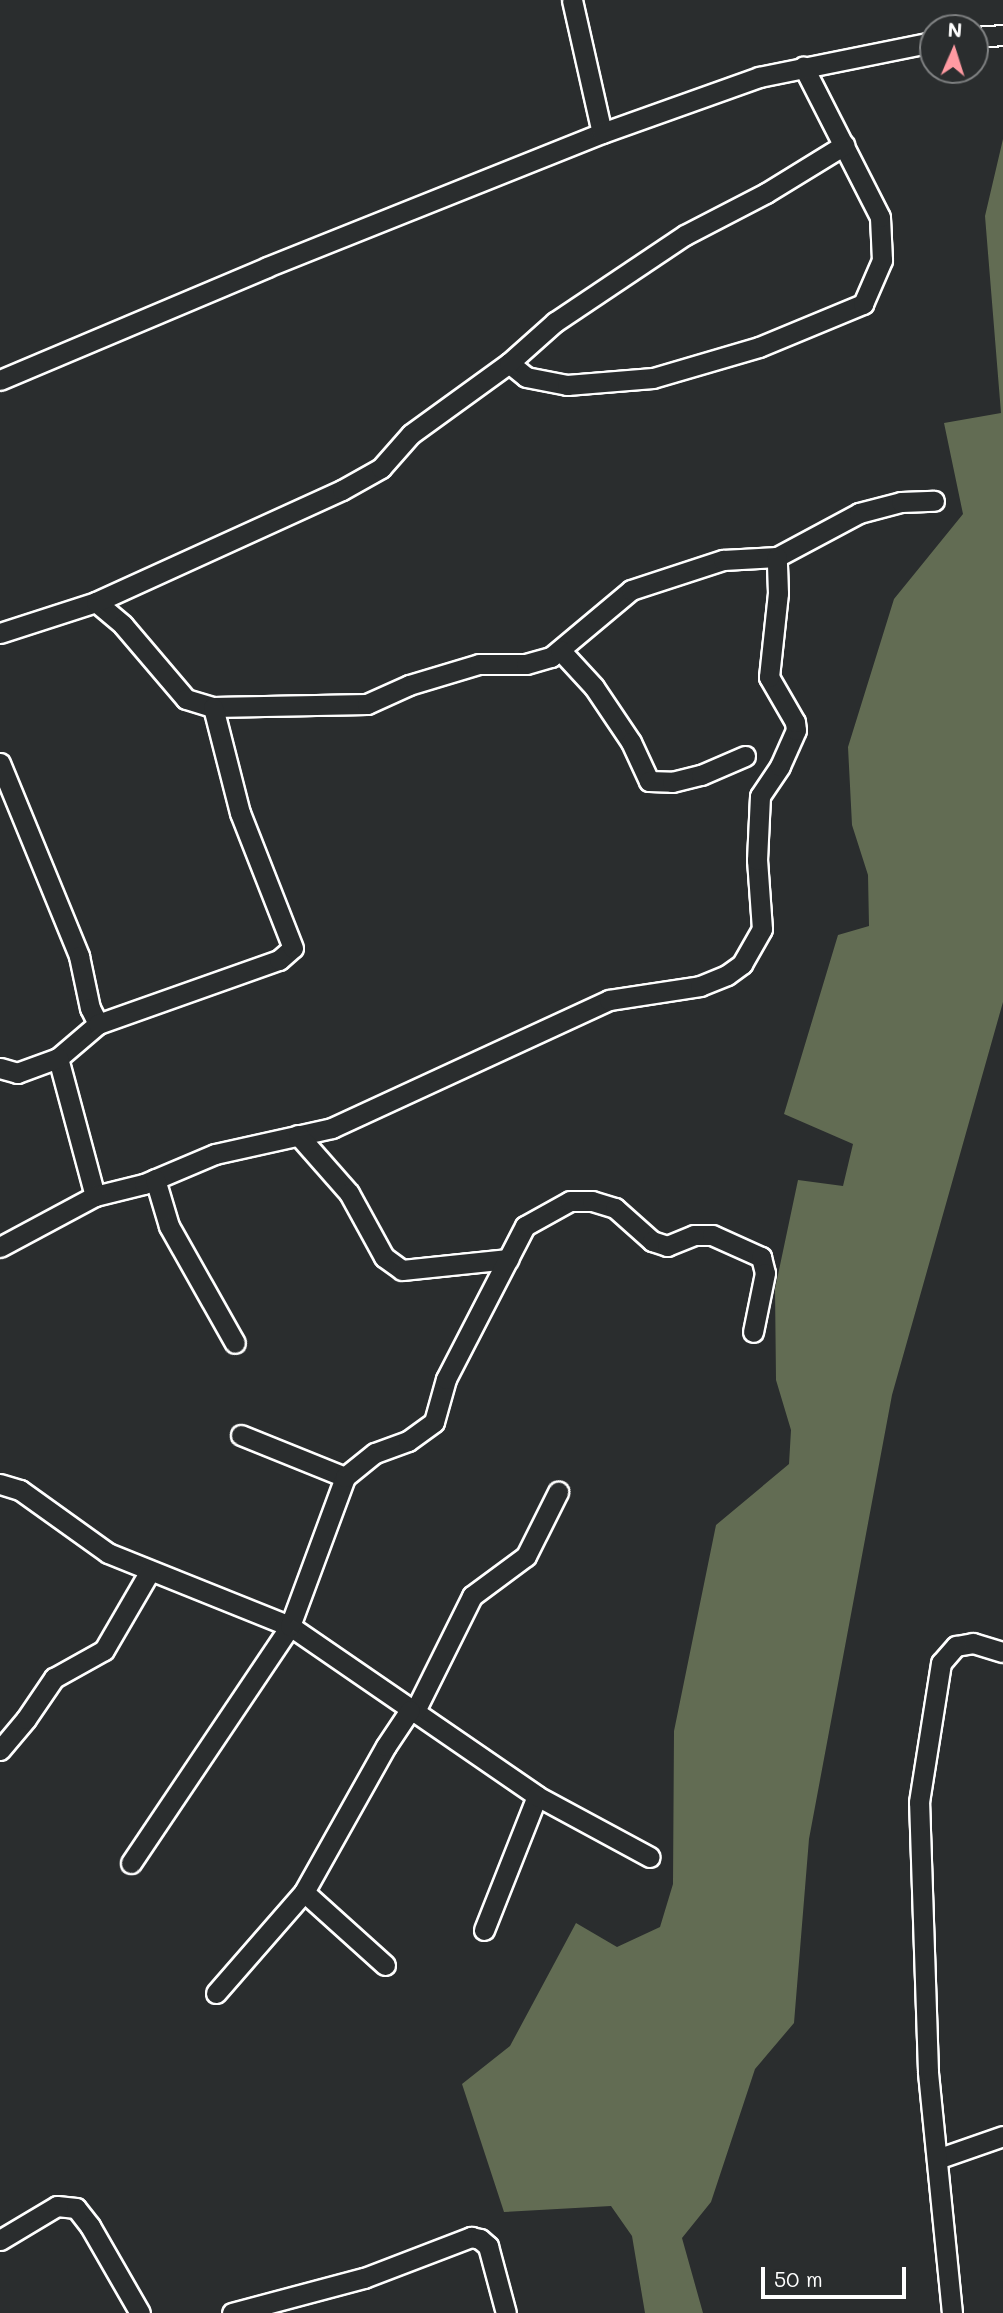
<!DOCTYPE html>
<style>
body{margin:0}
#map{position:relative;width:1003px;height:2313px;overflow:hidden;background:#2a2d2e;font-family:Mali,sans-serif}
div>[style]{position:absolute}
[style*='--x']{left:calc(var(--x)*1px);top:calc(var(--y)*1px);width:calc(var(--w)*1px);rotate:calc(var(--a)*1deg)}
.green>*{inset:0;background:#626c53}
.roads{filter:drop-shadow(2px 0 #fff) drop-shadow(-2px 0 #fff) drop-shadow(0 2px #fff) drop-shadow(0 -2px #fff)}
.minor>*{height:19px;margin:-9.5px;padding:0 9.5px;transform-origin:9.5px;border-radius:9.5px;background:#2a2d2e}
span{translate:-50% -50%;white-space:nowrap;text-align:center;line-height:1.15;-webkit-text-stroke:5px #2a2d2e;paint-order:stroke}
.north{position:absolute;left:919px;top:14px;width:70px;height:70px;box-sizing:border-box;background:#2a2d2e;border:2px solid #7f8182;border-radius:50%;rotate:3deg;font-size:19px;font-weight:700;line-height:28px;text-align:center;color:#fff}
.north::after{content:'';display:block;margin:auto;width:24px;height:32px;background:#ff9aa2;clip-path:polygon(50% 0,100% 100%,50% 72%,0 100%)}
.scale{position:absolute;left:761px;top:2267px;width:145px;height:32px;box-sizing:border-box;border:4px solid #fff;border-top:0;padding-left:9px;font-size:21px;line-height:24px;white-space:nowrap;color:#fff;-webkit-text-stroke:5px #2a2d2e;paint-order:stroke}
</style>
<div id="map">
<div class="green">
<i style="clip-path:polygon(1003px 139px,1003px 1002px,892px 1395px,809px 1839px,794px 2023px,755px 2069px,711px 2202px,682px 2238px,703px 2313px,645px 2313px,632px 2236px,611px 2206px,504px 2212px,462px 2084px,510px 2046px,576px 1923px,617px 1947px,660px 1927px,673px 1884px,674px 1731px,716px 1525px,789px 1464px,791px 1430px,776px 1380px,775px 1289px,798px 1180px,843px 1186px,853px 1144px,784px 1114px,838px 935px,869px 926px,868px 875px,852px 825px,848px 747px,894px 599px,963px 514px,944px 423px,1001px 413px,985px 216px)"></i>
</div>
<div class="roads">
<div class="minor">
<i style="--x:572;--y:0;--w:136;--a:77.3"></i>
<i style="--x:975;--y:37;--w:28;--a:-4"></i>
<i style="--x:509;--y:363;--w:22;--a:39"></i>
<i style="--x:526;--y:377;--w:42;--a:11"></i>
<i style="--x:567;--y:385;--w:86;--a:-4.7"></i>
<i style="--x:653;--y:378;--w:110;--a:-16.3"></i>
<i style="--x:759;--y:347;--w:113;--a:-22.5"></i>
<i style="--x:863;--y:304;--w:48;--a:-66.6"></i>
<i style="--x:882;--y:260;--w:43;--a:-92.7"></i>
<i style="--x:880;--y:217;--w:169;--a:-117"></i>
<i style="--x:0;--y:380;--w:290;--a:-22.9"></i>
<i style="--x:267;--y:267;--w:361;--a:-21.8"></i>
<i style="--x:602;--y:133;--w:167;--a:-19.6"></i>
<i style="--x:759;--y:77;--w:177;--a:-11.4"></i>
<i style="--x:96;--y:602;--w:35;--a:40"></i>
<i style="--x:123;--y:625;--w:97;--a:49.6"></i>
<i style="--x:186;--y:699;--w:28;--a:17"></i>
<i style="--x:213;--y:707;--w:154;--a:-1.1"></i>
<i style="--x:367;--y:704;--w:46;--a:-24.3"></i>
<i style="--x:409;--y:685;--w:73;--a:-16.7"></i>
<i style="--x:479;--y:664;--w:47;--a:0"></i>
<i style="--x:526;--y:664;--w:26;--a:-16"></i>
<i style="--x:551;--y:657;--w:104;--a:-39.9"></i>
<i style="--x:631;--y:590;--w:97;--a:-18.1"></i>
<i style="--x:723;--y:560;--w:54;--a:-3.2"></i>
<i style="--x:777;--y:557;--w:93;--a:-28.2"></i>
<i style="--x:859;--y:513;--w:43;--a:-14.7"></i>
<i style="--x:901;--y:502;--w:33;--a:-2"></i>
<i style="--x:0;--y:633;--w:101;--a:-17.9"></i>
<i style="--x:96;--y:602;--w:270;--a:-24.5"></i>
<i style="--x:342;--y:490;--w:45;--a:-29.4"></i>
<i style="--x:381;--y:468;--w:45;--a:-48.6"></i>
<i style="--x:411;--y:434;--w:121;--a:-35.9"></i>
<i style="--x:509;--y:363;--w:62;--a:-41.7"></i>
<i style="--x:555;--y:322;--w:156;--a:-33.8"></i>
<i style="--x:685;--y:235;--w:91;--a:-27.4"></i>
<i style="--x:766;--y:193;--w:92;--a:-31.6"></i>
<i style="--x:560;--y:650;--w:50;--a:47.4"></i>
<i style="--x:594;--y:687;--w:66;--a:56.1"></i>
<i style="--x:631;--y:742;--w:43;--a:65.2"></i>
<i style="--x:649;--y:781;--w:23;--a:2"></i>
<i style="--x:672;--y:782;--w:30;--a:-14"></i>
<i style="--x:701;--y:775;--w:48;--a:-23.4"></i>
<i style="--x:0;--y:763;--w:209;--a:67.7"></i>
<i style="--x:79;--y:956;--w:53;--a:78.1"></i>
<i style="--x:90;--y:1008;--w:18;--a:63"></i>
<i style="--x:98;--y:1024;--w:52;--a:139.6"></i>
<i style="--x:58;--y:1058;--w:143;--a:75"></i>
<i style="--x:95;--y:1196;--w:50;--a:-13.8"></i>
<i style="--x:144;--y:1184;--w:77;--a:-22.9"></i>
<i style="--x:215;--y:1154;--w:120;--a:-12.5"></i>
<i style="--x:332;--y:1128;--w:305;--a:-24.8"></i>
<i style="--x:609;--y:1000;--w:92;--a:-8.7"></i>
<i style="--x:700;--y:986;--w:29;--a:-22"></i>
<i style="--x:727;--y:975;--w:19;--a:-36"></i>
<i style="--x:742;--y:964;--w:40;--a:-60.3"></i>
<i style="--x:762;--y:929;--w:69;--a:-94.1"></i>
<i style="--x:757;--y:860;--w:64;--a:-87.3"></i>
<i style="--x:760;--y:796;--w:36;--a:-56"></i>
<i style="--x:780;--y:766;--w:39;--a:-66"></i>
<i style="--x:796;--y:730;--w:8;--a:-97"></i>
<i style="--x:795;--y:722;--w:52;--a:-120"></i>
<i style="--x:769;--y:677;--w:84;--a:-83.9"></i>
<i style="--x:778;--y:593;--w:36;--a:-92"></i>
<i style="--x:98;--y:1024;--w:192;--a:-19.5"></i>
<i style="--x:279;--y:960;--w:18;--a:-41"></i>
<i style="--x:293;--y:948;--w:145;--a:-111.4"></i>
<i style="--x:240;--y:813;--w:109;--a:-104.3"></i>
<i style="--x:0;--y:1068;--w:18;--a:16"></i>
<i style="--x:17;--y:1073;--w:44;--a:-20.1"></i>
<i style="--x:298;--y:1135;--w:77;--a:48.7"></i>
<i style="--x:349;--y:1193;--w:73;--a:61.3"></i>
<i style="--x:384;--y:1257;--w:22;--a:36"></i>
<i style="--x:402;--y:1270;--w:107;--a:-5.9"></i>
<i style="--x:155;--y:1179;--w:49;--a:73.4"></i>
<i style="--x:169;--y:1226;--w:134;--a:60.6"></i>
<i style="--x:0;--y:1247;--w:108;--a:-28.2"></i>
<i style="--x:241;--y:1435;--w:112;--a:22"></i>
<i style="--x:0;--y:1484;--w:21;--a:17"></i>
<i style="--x:20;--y:1490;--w:108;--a:35.6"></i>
<i style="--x:108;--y:1553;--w:196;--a:21.9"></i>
<i style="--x:290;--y:1626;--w:300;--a:34.5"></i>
<i style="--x:537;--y:1796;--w:144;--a:111.6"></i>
<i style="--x:414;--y:1713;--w:131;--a:-63.6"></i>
<i style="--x:472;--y:1596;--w:67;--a:-36.5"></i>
<i style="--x:526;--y:1556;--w:72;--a:-63.4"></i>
<i style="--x:0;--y:1750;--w:40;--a:-50"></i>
<i style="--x:26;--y:1719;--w:50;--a:-55.7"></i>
<i style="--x:54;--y:1678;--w:57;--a:-29.2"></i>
<i style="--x:104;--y:1650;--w:91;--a:-59.8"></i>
<i style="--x:537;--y:1796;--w:128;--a:28.4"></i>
<i style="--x:131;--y:1863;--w:285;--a:-56.1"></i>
<i style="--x:290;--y:1626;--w:159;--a:-69.7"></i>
<i style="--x:345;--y:1477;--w:38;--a:-39"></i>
<i style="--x:375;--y:1453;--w:35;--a:-20"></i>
<i style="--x:408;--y:1441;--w:32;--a:-36"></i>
<i style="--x:434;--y:1422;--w:45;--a:-74.4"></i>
<i style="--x:446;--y:1379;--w:172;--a:-62.7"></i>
<i style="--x:525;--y:1226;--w:51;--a:-29.1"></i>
<i style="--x:570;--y:1201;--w:22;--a:0"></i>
<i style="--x:592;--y:1201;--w:24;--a:17"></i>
<i style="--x:615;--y:1208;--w:50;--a:41.7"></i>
<i style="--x:652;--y:1241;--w:16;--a:18"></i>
<i style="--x:667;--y:1246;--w:29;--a:-22"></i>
<i style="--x:694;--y:1235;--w:18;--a:0"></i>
<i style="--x:712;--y:1235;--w:54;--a:24.2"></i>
<i style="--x:761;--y:1257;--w:16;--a:76"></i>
<i style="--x:765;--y:1273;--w:60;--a:101.5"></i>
<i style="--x:304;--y:1892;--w:109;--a:42"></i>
<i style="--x:216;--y:1993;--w:134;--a:-48.9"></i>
<i style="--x:304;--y:1892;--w:167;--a:-60.7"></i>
<i style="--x:386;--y:1746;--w:43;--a:-56.3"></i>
<i style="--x:937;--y:2159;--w:70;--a:-19.2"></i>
<i style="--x:0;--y:2240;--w:66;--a:-30.8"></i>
<i style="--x:57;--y:2206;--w:19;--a:6"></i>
<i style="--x:76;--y:2208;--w:23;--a:52"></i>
<i style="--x:90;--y:2226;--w:100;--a:60.1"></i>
<i style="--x:232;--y:2313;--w:137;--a:-14.9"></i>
<i style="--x:364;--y:2278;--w:115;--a:-21"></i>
<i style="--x:471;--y:2237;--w:9;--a:13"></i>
<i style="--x:480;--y:2239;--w:11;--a:41"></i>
<i style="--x:488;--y:2246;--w:69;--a:75"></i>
<i style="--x:952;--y:2313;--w:243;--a:-95.7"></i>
<i style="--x:928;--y:2071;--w:269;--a:-91.9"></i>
<i style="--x:919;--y:1802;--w:141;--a:-81"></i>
<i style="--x:941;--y:1663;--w:23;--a:-49"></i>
<i style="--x:956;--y:1646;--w:17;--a:-10"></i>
<i style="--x:973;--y:1643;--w:31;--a:17"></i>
</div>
</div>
<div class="north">N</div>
<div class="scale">50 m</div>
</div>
